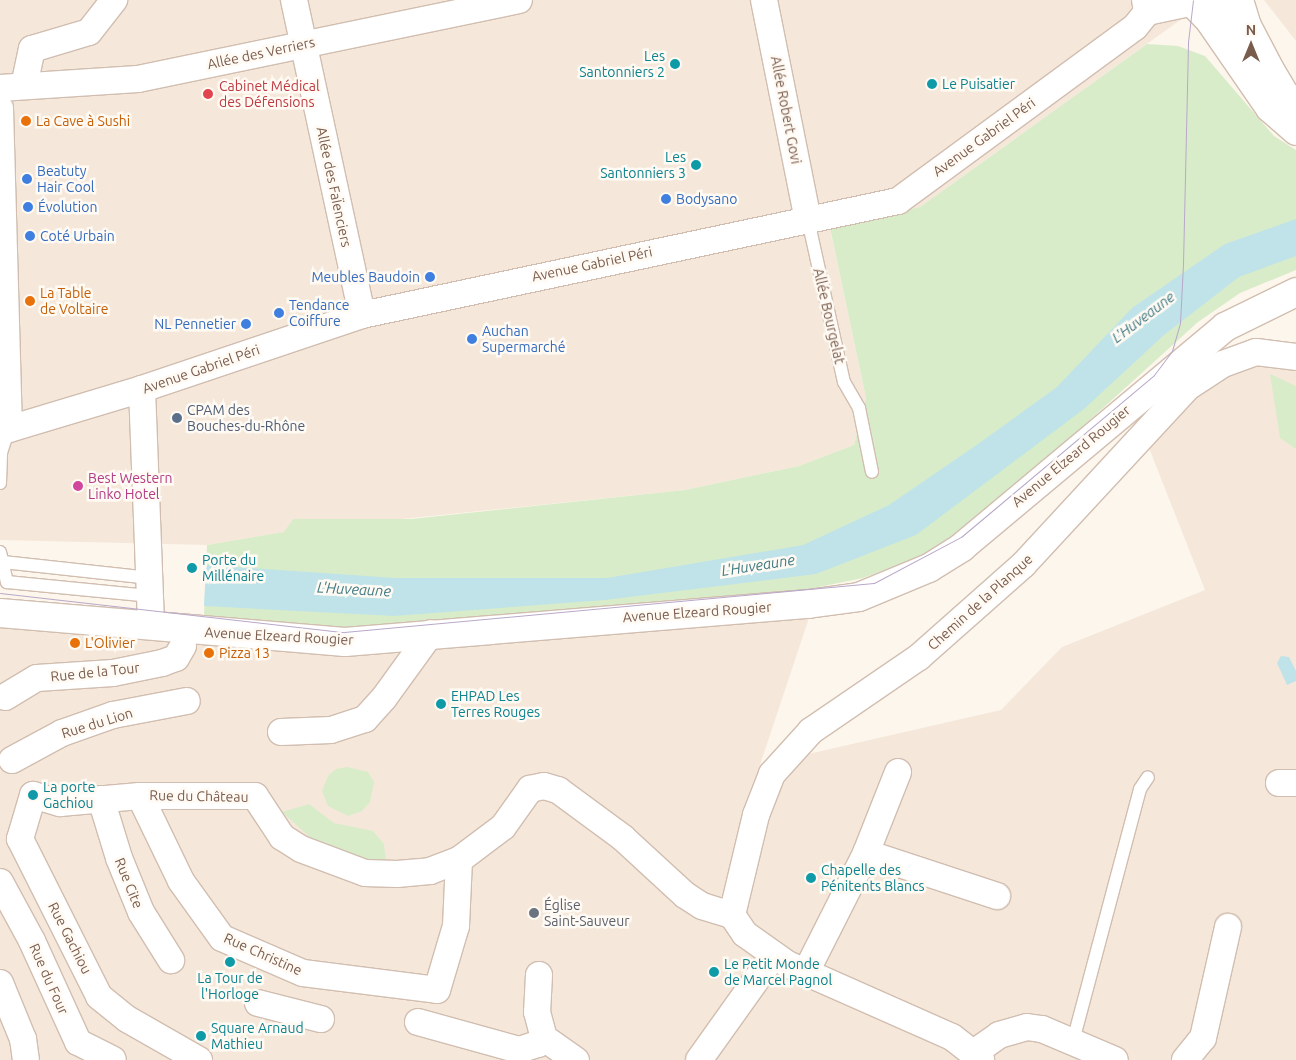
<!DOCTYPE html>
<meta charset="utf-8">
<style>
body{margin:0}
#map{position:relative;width:1296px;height:1060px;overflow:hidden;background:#fdf6ec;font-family:Ubuntu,sans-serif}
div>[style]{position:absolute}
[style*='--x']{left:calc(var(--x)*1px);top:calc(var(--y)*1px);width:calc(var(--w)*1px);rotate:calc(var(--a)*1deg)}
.residential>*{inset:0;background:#f5e8da}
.green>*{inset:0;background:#d8ecc9}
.water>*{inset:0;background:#bfe3e8}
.roads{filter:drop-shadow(1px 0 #d1beb0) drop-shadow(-1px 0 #d1beb0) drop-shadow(0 1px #d1beb0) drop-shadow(0 -1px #d1beb0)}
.lane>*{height:12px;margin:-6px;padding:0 6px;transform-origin:6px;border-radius:6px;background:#fff}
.street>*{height:26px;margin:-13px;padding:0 13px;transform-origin:13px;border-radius:13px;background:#fff}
.secondary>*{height:28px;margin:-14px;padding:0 14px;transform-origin:14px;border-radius:14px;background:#fff}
.tram>*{height:1px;margin:-0.5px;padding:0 0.5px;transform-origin:0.5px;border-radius:0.5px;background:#b9a8c9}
.dots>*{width:14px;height:14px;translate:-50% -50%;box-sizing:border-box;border:2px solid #fffaf3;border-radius:50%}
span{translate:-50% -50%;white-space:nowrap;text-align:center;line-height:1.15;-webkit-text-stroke:5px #fffaf3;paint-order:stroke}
.street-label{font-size:14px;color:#7a5c4d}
.culture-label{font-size:14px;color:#0d838f}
.right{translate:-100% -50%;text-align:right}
.left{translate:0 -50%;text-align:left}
.health-label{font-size:14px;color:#be3a42}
.food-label{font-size:14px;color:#c56008}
.shop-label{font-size:14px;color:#366cbe}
.service-label{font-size:14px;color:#4e5e75}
.hotel-label{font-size:14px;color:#b23c85}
.worship-label{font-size:14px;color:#5b616d}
.water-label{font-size:15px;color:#437c86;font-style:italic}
.north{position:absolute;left:1226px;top:20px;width:50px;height:50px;-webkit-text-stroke:4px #fffaf3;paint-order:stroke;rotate:0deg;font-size:14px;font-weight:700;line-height:20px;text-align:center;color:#7a5c4d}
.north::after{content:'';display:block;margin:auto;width:18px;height:22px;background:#7a5c4d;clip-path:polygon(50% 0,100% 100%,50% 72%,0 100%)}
</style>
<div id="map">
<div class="residential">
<i style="clip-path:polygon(0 0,1208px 0,920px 207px,830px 229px,866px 398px,854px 445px,799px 466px,685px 490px,402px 519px,293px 519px,285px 532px,207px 545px,0 540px)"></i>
<i style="clip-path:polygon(1264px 0,1296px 0,1296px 41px)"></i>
<i style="clip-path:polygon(1267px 360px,1296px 370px,1296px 1060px,0 1060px,0 598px,344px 629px,818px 591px,760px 765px,1001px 710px,1062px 647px,1205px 590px,1149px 448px,1212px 377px)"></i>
</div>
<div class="green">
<i style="clip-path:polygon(1147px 44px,1178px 46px,1205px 56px,1274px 136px,1296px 150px,1296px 270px,1240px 293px,1198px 322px,1060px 447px,932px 552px,863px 578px,779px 595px,599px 612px,343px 628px,204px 616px,207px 545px,284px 532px,293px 519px,411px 519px,685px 490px,799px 466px,854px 445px,866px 398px,830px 228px,920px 207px)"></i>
<i style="clip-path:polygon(1270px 374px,1296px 386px,1296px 449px,1280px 438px)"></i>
<i style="clip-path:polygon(347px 767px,368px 772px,374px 782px,370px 802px,362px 811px,348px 816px,328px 806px,322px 791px,328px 776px,336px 769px)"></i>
<i style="clip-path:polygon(309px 804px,334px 823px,373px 831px,384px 844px,386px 863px,364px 861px,312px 839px,282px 812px)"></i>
</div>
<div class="water">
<i style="clip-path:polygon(1296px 219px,1296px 256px,1239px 277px,1164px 335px,1084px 409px,916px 535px,816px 574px,605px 600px,394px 616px,204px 606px,206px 565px,395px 578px,607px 578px,803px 545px,889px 505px,978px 444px,1057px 387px,1132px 308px,1225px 244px)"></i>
<i style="clip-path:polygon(1281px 656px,1289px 657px,1296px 671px,1296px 681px,1287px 685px,1277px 663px)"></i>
</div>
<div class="roads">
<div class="lane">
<i style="--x:808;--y:220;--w:166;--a:77.5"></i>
<i style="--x:844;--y:382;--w:30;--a:60"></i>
<i style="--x:859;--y:408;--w:65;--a:78.5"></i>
<i style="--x:0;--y:483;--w:30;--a:-88"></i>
<i style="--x:1;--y:453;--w:25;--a:-72"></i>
<i style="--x:0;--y:552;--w:31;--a:77"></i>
<i style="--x:7;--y:582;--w:145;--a:5.6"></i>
<i style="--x:3;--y:562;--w:148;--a:6.2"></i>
<i style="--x:1073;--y:1041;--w:261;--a:-75.1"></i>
<i style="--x:1140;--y:789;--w:14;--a:-56"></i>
</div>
<div class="street">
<i style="--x:294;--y:0;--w:322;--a:77.8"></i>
<i style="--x:764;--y:0;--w:224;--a:78.7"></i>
<i style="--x:1147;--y:12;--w:53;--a:-11.9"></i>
<i style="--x:1199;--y:1;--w:17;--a:25"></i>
<i style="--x:1214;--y:8;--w:60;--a:45.7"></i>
<i style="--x:24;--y:86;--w:38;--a:-78"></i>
<i style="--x:32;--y:49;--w:59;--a:-16.6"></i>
<i style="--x:89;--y:32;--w:41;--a:-52"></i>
<i style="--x:0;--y:88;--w:138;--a:-3.7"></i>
<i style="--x:138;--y:79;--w:389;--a:-11.7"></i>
<i style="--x:0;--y:108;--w:321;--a:88.4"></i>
<i style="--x:9;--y:429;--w:139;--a:-16.7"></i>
<i style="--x:142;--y:389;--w:232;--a:-18.6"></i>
<i style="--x:362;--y:315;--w:548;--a:-12.01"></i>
<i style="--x:898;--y:201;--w:294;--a:-36.3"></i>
<i style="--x:1135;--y:27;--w:19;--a:-51"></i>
<i style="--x:1147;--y:12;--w:12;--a:-99"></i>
<i style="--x:142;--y:389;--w:237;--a:87.8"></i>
<i style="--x:5;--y:697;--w:37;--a:-31"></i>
<i style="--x:37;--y:678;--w:76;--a:-3.8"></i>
<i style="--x:113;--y:673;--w:50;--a:-11.5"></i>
<i style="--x:162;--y:663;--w:15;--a:-20"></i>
<i style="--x:176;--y:658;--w:14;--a:-60"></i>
<i style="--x:281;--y:732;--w:50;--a:-2.3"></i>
<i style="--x:331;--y:730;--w:36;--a:-18"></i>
<i style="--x:365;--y:719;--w:28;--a:-48"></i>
<i style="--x:384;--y:698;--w:80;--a:-54.1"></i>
<i style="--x:12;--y:760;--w:57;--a:-28.4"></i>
<i style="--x:62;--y:733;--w:54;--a:-19.4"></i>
<i style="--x:113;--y:715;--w:75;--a:-10.7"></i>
<i style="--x:1279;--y:783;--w:17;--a:0"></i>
<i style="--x:140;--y:796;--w:94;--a:64.2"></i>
<i style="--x:181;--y:881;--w:70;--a:54.3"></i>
<i style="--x:222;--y:938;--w:88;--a:23.4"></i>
<i style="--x:303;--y:973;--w:135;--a:7.2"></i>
<i style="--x:437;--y:990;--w:67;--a:-73.5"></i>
<i style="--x:456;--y:926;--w:66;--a:-87.4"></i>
<i style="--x:101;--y:799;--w:62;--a:73"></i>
<i style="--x:119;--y:858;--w:58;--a:67.8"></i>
<i style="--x:141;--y:912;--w:57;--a:58"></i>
<i style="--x:866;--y:853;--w:138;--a:18.2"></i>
<i style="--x:0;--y:882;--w:67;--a:61.5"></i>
<i style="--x:32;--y:941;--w:111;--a:65.5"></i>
<i style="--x:78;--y:1042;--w:39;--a:27"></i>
<i style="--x:732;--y:915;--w:103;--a:-76.5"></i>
<i style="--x:756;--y:815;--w:44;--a:-68.7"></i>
<i style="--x:772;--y:774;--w:58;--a:-47.8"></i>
<i style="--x:811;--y:731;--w:131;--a:-34.4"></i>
<i style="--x:919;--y:657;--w:139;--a:-41.5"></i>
<i style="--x:1023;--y:565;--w:243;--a:-47.2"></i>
<i style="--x:1188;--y:387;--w:42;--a:-33.3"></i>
<i style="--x:1223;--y:364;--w:35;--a:-20"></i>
<i style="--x:1256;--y:352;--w:40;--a:7.1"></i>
<i style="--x:732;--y:915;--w:23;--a:56"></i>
<i style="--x:745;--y:934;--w:52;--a:35.5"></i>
<i style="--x:787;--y:964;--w:180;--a:23.9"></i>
<i style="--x:952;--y:1037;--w:37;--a:38"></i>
<i style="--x:806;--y:972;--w:133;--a:-63.2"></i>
<i style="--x:866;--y:853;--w:87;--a:-68.4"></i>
<i style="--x:539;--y:975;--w:37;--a:93"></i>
<i style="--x:537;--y:1012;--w:27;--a:75"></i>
<i style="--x:544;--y:1038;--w:39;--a:35"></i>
<i style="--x:0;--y:983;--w:61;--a:67.7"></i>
<i style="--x:23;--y:1039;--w:21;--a:82"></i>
<i style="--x:258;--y:1003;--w:65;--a:14.3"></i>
<i style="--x:418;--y:1022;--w:105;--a:15.5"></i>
<i style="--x:519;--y:1050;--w:20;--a:-18"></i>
<i style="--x:538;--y:1044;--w:8;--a:-45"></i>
<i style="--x:975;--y:1052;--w:29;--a:-35"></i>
<i style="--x:999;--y:1035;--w:29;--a:-16"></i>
<i style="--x:1027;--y:1027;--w:15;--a:8"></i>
<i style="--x:1042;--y:1029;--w:79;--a:23"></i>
<i style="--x:199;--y:1060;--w:83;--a:-150.3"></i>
<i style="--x:127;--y:1019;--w:36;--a:-141"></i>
<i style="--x:99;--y:996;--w:176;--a:-116.7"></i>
<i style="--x:20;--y:839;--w:46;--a:-73.5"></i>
<i style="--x:33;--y:795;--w:28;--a:17"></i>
<i style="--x:60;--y:803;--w:80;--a:-5"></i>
<i style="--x:140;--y:796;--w:115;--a:0"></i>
<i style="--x:255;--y:796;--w:49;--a:56.6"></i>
<i style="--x:282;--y:837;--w:22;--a:32"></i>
<i style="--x:301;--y:849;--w:68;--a:20.6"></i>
<i style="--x:365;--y:873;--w:32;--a:2"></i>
<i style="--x:397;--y:874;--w:33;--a:-5"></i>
<i style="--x:430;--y:871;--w:31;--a:-21"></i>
<i style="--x:459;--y:860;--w:55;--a:-36.9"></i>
<i style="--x:503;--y:827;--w:47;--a:-54.6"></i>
<i style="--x:530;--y:789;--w:14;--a:-12"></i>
<i style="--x:544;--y:786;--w:15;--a:16"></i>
<i style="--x:558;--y:790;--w:81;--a:36.4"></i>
<i style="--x:623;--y:838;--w:84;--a:42.6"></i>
<i style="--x:685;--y:895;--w:20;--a:33"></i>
<i style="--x:702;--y:906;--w:31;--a:17"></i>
<i style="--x:699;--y:1060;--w:129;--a:-54.5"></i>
<i style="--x:1185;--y:1060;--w:28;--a:-51"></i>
<i style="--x:1203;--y:1038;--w:114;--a:-77.3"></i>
</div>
<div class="secondary">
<i style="--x:1190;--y:0;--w:29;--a:46"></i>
<i style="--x:1210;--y:21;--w:106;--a:55.4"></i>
<i style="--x:1270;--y:108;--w:35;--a:41"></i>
<i style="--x:1239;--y:0;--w:27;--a:73"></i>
<i style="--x:1247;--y:26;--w:50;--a:62.4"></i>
<i style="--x:1270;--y:70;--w:29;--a:59"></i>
<i style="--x:1285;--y:95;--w:14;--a:39"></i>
<i style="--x:0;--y:613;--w:346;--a:4.8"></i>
<i style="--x:345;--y:642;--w:465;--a:-4.7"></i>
<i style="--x:808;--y:604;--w:51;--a:-7.8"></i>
<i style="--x:859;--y:597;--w:76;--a:-22.5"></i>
<i style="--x:929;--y:568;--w:39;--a:-32"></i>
<i style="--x:962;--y:547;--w:343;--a:-39.9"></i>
<i style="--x:1225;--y:327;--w:79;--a:-26.2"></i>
</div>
</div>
<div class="tram">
<i style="--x:0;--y:593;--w:346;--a:6.5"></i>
<i style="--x:344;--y:632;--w:532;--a:-5.28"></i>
<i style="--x:874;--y:583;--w:98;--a:-27.9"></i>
<i style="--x:961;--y:537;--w:252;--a:-40"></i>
<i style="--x:1154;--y:375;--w:30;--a:-53"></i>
<i style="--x:1172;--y:351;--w:29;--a:-74"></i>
<i style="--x:1180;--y:323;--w:59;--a:-87.1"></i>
<i style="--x:1183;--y:264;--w:222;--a:-88.7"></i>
<i style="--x:1188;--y:42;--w:42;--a:-83.2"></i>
</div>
<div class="dots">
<i style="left:675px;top:64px;background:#0f9aa8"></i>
<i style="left:932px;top:84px;background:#0f9aa8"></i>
<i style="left:208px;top:94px;background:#e0444e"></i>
<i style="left:26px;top:121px;background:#e8710a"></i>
<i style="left:696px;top:165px;background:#0f9aa8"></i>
<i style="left:27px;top:179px;background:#3f7fe0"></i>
<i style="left:666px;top:199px;background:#3f7fe0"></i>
<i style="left:28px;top:207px;background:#3f7fe0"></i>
<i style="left:30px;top:236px;background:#3f7fe0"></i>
<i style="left:430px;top:277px;background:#3f7fe0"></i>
<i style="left:30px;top:301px;background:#e8710a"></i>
<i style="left:279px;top:313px;background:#3f7fe0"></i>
<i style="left:246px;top:324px;background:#3f7fe0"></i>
<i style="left:472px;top:339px;background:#3f7fe0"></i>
<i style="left:177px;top:418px;background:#5c6f8a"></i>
<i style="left:78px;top:486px;background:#d1479c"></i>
<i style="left:192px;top:568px;background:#0f9aa8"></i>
<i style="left:75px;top:643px;background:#e8710a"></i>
<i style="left:209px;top:653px;background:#e8710a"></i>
<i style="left:441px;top:704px;background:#0f9aa8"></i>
<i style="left:33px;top:795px;background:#0f9aa8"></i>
<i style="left:811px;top:878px;background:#0f9aa8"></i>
<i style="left:534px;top:913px;background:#6b7280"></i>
<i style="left:230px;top:962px;background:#0f9aa8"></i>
<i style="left:714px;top:972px;background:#0f9aa8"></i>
<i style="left:201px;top:1036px;background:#0f9aa8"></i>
</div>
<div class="street-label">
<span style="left:261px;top:53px;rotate:-12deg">Allée des Verriers</span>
<span style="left:786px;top:110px;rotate:79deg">Allée Robert Govi</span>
<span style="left:984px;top:137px;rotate:-36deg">Avenue Gabriel Péri</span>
<span style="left:334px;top:187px;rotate:78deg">Allée des FaÏenciers</span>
<span style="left:592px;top:264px;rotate:-12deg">Avenue Gabriel Péri</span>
<span style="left:829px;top:316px;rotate:77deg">Allée Bourgelat</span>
<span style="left:201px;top:369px;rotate:-19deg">Avenue Gabriel Péri</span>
<span style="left:1071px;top:456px;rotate:-40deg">Avenue Elzeard Rougier</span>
<span style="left:980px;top:602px;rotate:-42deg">Chemin de la Planque</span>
<span style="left:697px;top:612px;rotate:-4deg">Avenue Elzeard Rougier</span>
<span style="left:279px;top:636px;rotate:3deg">Avenue Elzeard Rougier</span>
<span style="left:95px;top:672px;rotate:-6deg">Rue de la Tour</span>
<span style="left:97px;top:723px;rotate:-17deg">Rue du Lion</span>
<span style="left:199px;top:796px;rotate:1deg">Rue du Château</span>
<span style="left:129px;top:883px;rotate:68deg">Rue Cite</span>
<span style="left:70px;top:938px;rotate:63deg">Rue Gachiou</span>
<span style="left:263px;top:954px;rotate:24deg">Rue Christine</span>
<span style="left:49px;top:979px;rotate:66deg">Rue du Four</span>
</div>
<div class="culture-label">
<span class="right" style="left:665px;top:64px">Les<br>Santonniers 2</span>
<span class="left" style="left:942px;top:84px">Le Puisatier</span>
<span class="right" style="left:686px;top:165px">Les<br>Santonniers 3</span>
<span class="left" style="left:202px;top:568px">Porte du<br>Millénaire</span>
<span class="left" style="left:451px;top:704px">EHPAD Les<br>Terres Rouges</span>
<span class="left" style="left:43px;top:795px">La porte<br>Gachiou</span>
<span class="left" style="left:821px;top:878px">Chapelle des<br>Pénitents Blancs</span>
<span class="left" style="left:724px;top:972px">Le Petit Monde<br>de Marcel Pagnol</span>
<span style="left:230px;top:986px">La Tour de<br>l'Horloge</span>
<span class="left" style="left:211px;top:1036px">Square Arnaud<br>Mathieu</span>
</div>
<div class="health-label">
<span class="left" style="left:219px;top:94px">Cabinet Médical<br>des Défensions</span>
</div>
<div class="food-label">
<span class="left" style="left:36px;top:121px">La Cave à Sushi</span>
<span class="left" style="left:40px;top:301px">La Table<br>de Voltaire</span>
<span class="left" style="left:85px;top:643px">L'Olivier</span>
<span class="left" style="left:219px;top:653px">Pizza 13</span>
</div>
<div class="shop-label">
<span class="left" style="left:37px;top:179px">Beatuty<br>Hair Cool</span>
<span class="left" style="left:676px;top:199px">Bodysano</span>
<span class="left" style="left:38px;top:207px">Évolution</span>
<span class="left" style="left:40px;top:236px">Coté Urbain</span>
<span class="right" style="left:420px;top:277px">Meubles Baudoin</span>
<span class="left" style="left:289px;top:313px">Tendance<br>Coiffure</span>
<span class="right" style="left:236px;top:324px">NL Pennetier</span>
<span class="left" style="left:482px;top:339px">Auchan<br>Supermarché</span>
</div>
<div class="service-label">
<span class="left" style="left:187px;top:418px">CPAM des<br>Bouches-du-Rhône</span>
</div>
<div class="hotel-label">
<span class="left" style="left:88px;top:486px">Best Western<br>Linko Hotel</span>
</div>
<div class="worship-label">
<span class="left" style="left:544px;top:913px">Église<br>Saint-Sauveur</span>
</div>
<div class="water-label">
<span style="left:1143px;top:317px;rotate:-37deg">L'Huveaune</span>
<span style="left:758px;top:565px;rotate:-9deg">L'Huveaune</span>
<span style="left:354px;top:589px;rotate:3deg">L'Huveaune</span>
</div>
<div class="north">N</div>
</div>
